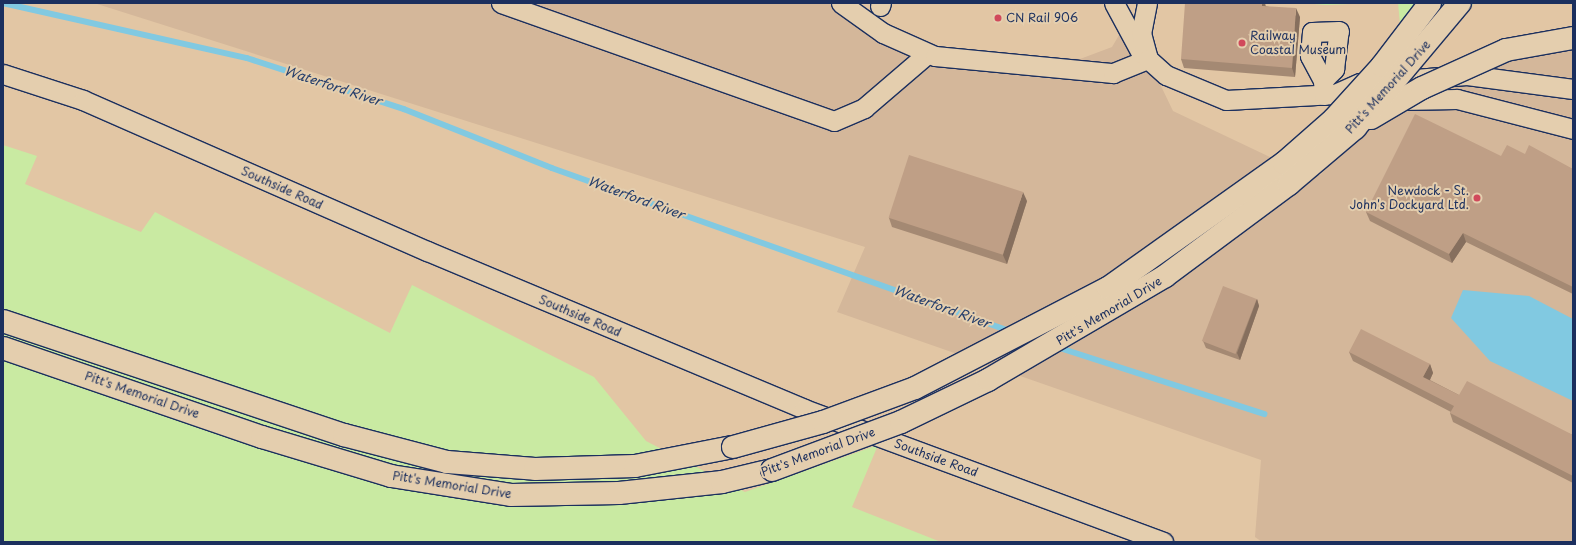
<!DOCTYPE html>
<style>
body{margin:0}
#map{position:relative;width:1576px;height:545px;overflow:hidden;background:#e2c6a4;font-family:"Playpen Sans",sans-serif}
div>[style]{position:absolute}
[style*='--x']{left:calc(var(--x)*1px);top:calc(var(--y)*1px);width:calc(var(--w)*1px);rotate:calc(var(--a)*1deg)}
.built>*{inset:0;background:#d4b79a}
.green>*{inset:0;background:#c9eaa2}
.water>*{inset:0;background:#81c9e1}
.stream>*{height:5.5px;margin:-2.75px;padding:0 2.75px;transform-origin:2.75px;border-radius:2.75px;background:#81c9e1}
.roads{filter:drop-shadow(1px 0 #1b2f5e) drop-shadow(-1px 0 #1b2f5e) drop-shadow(0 1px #1b2f5e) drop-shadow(0 -1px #1b2f5e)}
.minor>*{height:19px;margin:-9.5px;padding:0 9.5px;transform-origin:9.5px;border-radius:9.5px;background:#e4ceae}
.highway>*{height:22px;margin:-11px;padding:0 11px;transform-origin:11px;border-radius:11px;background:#e4ceae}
.bridges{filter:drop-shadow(1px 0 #1b2f5e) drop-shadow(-1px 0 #1b2f5e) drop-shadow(0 1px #1b2f5e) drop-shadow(0 -1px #1b2f5e)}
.highway-bridge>*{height:22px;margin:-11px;padding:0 11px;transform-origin:11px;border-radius:11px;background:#e4ceae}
.wall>*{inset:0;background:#a48973}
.shaded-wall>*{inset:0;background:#866f5e}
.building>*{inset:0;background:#bf9f86;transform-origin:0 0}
.dots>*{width:11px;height:11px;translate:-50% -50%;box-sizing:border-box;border:2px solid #e4ceae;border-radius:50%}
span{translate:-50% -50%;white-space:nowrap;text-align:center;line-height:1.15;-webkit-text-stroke:4px #e4ceae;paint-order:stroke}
.poi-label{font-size:12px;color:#1b2f5e}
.left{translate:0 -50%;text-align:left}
.right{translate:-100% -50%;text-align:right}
.street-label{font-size:12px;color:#1b2f5e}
.water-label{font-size:13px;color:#253e6b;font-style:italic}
.frame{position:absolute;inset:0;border:4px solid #1b2f5e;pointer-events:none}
</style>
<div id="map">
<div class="built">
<i style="clip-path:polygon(94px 3px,858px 3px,902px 34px,950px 50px,1080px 59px,1112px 47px,1125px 25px,1148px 59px,1173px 111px,1293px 168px,1320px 175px,1406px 89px,1521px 55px,1573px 49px,1573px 542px,1262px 542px,1255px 537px,1261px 460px,837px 312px,865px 247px)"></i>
</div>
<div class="green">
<i style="clip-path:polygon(1302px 3px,1376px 3px,1326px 5px)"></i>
<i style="clip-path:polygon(1398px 3px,1474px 3px,1453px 28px,1400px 24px)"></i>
<i style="clip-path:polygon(3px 145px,37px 156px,25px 184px,141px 232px,155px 212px,390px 333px,412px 285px,594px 377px,646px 441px,745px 492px,878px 445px,852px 507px,941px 542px,3px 542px)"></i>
</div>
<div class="water">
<i style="clip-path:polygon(1463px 290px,1529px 296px,1573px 319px,1573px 401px,1490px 361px,1451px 318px)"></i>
</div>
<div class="stream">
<i style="--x:3;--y:3;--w:250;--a:12.7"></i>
<i style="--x:247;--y:58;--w:165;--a:18"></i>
<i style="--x:404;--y:109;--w:159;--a:21.7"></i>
<i style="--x:552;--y:168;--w:487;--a:19.6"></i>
<i style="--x:1057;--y:347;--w:218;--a:17.9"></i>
</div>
<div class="roads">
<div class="minor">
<i style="--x:501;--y:3;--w:353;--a:19.5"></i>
<i style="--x:834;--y:121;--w:33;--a:-23"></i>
<i style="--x:864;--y:108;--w:83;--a:-40.6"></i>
<i style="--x:841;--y:3;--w:52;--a:35.5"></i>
<i style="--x:883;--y:33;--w:57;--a:23.9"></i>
<i style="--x:935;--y:56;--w:179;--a:5.5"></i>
<i style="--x:1113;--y:73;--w:38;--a:-22"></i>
<i style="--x:1114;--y:3;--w:57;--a:61.6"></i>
<i style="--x:1147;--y:3;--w:31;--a:101"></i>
<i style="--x:1141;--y:33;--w:27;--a:75"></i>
<i style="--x:1148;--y:59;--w:24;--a:42"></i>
<i style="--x:1166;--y:75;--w:65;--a:22.6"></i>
<i style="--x:1226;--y:100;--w:109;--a:-3.2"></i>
<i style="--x:1335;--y:94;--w:27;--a:-24"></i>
<i style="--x:1360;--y:83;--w:107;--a:-4.3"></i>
<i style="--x:1467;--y:75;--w:107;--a:7.5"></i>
<i style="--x:880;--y:6;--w:3;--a:-72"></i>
<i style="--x:3;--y:74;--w:84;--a:18"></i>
<i style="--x:83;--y:100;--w:376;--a:23.7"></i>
<i style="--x:427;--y:251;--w:409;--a:22.7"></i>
<i style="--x:804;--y:409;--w:383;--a:20.3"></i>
<i style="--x:1323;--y:80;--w:16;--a:-45"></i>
<i style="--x:1334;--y:69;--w:38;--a:-83"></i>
<i style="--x:1339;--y:31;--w:27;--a:178"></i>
<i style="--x:1312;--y:32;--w:24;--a:95"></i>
<i style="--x:1310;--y:56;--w:27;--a:62"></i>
<i style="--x:1323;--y:80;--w:15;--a:86"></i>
<i style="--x:1401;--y:100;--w:56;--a:-1"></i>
<i style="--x:1457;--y:99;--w:120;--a:14.5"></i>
</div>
<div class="highway">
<i style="--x:3;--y:321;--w:360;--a:18.5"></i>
<i style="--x:344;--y:435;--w:106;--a:14.7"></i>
<i style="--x:447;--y:462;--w:88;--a:4.5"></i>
<i style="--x:535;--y:469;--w:100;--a:-1.7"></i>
<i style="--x:635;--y:466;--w:100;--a:-11"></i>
<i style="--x:3;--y:348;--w:274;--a:19"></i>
<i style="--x:262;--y:437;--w:135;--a:16.8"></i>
<i style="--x:391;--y:476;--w:121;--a:9"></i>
<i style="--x:511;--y:495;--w:108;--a:-1.1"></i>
<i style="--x:619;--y:493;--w:104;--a:-6.1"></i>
<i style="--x:722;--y:482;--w:51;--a:-13.5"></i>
</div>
</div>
<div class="bridges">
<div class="highway-bridge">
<i style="--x:1371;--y:118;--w:59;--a:-30.5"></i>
<i style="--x:1422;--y:88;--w:92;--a:-24.3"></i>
<i style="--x:1506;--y:50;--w:68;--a:-10.2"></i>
<i style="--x:733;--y:447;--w:93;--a:-15.5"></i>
<i style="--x:823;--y:422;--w:98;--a:-20.3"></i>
<i style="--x:915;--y:388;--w:217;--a:-27.4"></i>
<i style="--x:1108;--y:288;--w:216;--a:-35.4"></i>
<i style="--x:1284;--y:163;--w:67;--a:-41.3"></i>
<i style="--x:1334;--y:119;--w:72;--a:-47.8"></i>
<i style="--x:1382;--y:66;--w:79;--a:-52.7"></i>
<i style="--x:772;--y:470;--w:138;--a:-20.4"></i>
<i style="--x:901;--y:422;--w:97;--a:-25.8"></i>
<i style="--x:988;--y:380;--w:205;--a:-30.4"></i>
<i style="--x:1165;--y:276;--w:154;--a:-36.6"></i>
<i style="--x:1289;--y:184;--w:87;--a:-40.3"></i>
<i style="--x:1355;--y:128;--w:163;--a:-50"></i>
</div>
</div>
<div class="wall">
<i style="clip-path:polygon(1266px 6px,1300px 17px,1295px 77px,1184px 68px,1181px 59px)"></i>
<i style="clip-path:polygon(1525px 154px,1573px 169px,1573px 294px,1466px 242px,1452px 263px,1370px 221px,1366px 212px,1501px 156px)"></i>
<i style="clip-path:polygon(1027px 201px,1007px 264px,892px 227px,889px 218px)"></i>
<i style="clip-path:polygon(1257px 299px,1259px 306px,1240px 360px,1206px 348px,1203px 341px)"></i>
<i style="clip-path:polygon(1349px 352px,1430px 364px,1433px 373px,1430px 380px,1459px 395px,1573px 435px,1573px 483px,1453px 422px,1450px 413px,1451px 412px,1353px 361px)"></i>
</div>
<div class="shaded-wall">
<i style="clip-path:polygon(1262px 3px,1265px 3px,1266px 7px,1262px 6px)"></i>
<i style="clip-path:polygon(1296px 8px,1300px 17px,1295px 77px,1292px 68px)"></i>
<i style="clip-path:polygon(1023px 192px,1027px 201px,1007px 264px,1003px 255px)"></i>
<i style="clip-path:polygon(1463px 233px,1466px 242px,1452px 263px,1449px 254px)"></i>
<i style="clip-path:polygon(1257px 299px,1259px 306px,1240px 360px,1237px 353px)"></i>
<i style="clip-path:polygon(1430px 364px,1433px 373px,1427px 386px,1423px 377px)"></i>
</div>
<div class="building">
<i style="clip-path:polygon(1185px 3px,1262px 3px,1262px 6px,1296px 8px,1292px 68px,1181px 59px)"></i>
<i style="clip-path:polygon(1415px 114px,1501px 156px,1507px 145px,1525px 154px,1529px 145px,1573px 169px,1573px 287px,1463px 233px,1449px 254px,1366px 212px)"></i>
<i style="left:909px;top:155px;width:120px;height:66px;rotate:18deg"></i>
<i style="left:1223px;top:286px;width:36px;height:59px;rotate:21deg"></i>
<i style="clip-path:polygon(1361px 329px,1430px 364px,1423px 377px,1459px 395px,1467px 381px,1573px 435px,1573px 476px,1450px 413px,1454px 406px,1349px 352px)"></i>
</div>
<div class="dots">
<i style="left:998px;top:18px;background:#d1495b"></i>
<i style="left:1242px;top:43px;background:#d1495b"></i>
<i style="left:1477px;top:198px;background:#d1495b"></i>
</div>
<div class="poi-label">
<span class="left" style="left:1006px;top:18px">CN Rail 906</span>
<span class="left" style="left:1250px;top:43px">Railway<br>Coastal Museum</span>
<span class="right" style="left:1469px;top:198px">Newdock - St.<br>John's Dockyard Ltd.</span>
</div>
<div class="street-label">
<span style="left:1388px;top:87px;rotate:-48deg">Pitt's Memorial Drive</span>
<span style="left:282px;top:188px;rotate:24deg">Southside Road</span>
<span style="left:1109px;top:311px;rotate:-31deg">Pitt's Memorial Drive</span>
<span style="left:580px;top:316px;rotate:23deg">Southside Road</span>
<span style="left:142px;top:395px;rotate:19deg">Pitt's Memorial Drive</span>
<span style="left:818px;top:452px;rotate:-20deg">Pitt's Memorial Drive</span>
<span style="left:936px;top:458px;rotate:20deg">Southside Road</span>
<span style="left:452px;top:485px;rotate:9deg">Pitt's Memorial Drive</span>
</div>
<div class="water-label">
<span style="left:333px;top:86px;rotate:18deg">Waterford River</span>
<span style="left:636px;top:198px;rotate:20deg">Waterford River</span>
<span style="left:942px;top:307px;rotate:20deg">Waterford River</span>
</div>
<div class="frame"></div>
</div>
